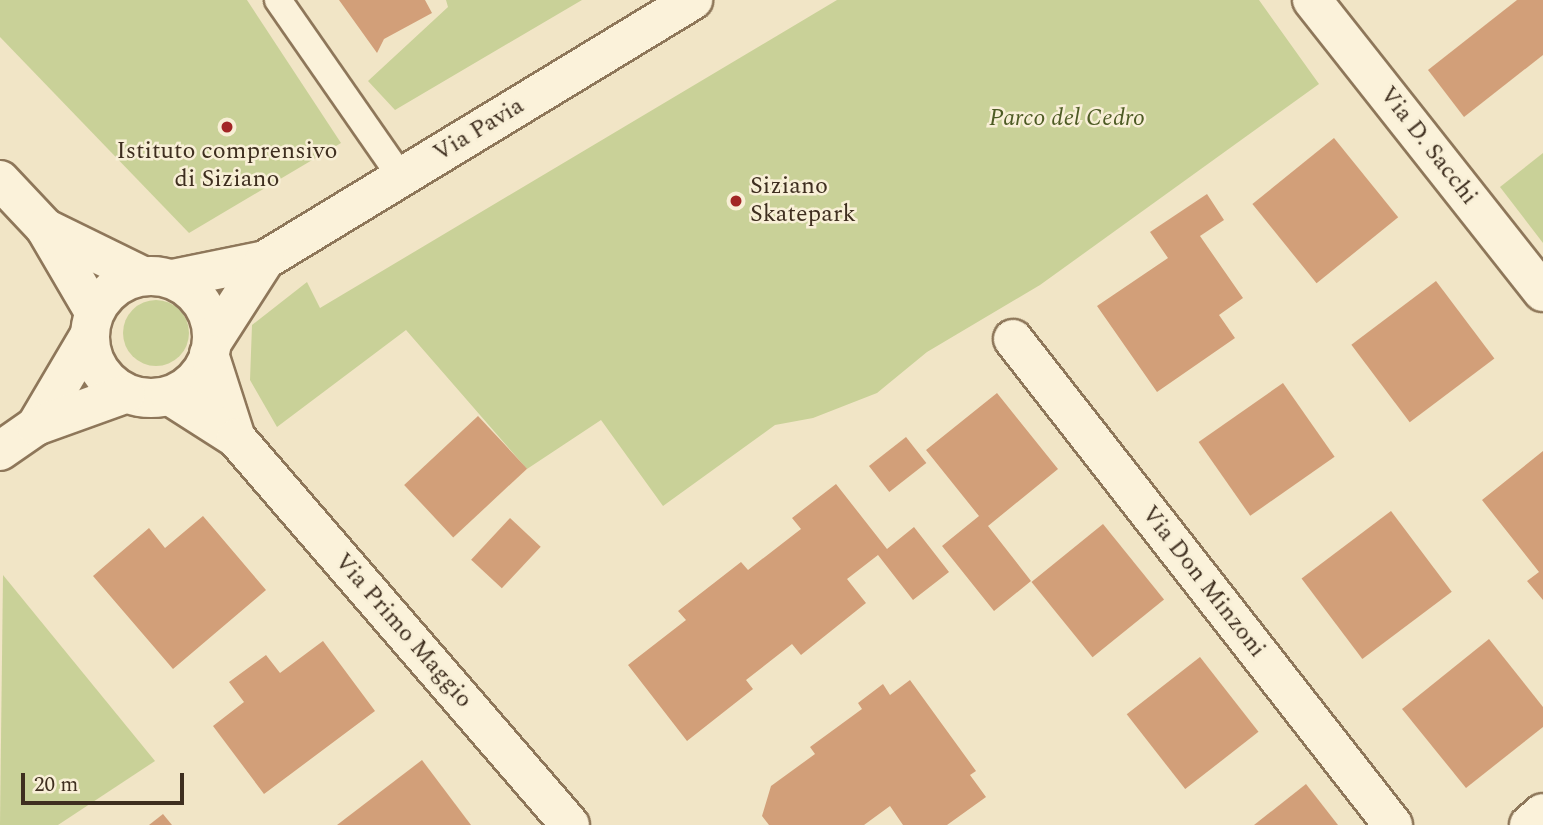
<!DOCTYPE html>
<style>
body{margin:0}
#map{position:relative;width:1543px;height:825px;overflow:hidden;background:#f1e5c6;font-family:Spectral,serif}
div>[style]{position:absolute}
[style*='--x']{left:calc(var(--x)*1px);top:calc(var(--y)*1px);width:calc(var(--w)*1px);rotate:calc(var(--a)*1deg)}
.green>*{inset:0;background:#c9d198}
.round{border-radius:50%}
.building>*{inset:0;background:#d29f79;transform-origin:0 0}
.roads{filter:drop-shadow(2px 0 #8e775a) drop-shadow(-2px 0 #8e775a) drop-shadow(0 2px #8e775a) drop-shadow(0 -2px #8e775a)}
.lane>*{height:26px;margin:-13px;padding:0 13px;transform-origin:13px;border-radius:13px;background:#fbf2da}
.street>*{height:38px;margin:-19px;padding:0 19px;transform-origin:19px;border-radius:19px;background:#fbf2da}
.street>.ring{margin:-19px;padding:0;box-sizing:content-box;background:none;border:38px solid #fbf2da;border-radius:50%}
.dots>*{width:19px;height:19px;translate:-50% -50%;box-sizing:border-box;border:4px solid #f8efd6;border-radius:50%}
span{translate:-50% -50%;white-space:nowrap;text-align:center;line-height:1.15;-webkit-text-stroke:5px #f8efd6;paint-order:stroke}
.park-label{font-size:24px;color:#4d5b24;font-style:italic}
.street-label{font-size:24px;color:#3e2e1f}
.poi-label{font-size:24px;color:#3e2e1f}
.left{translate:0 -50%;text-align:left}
.scale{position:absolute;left:21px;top:773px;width:163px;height:32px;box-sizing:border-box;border:4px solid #3e2e1f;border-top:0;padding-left:9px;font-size:21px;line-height:24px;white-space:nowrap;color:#3e2e1f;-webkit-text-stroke:5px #f8efd6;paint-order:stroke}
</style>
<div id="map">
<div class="green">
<i style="clip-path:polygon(0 0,247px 0,341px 143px,189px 233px,0 37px)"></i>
<i style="clip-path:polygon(446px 0,582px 0,395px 110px,368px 81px,448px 7px)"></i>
<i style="clip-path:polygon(837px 0,1259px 0,1319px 84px,1040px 285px,927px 352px,877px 393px,813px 418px,775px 425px,663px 506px,601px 420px,527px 469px,406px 330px,277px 427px,250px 380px,252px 325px,307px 282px,320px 308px)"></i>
<i style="clip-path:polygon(1543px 153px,1543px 243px,1500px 187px)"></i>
<i class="round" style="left:123px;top:300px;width:66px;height:66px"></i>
<i style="clip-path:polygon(3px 575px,155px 761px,58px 825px,0 825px)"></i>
</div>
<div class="building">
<i style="clip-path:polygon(339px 0,425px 0,432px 13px,384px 39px,377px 53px)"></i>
<i style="clip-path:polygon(1517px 0,1543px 0,1543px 55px,1464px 117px,1428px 70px)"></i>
<i style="left:1334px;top:138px;width:102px;height:105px;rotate:51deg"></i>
<i style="clip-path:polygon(1207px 194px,1224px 220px,1200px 236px,1243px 298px,1219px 315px,1235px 338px,1157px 392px,1097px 306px,1168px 258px,1150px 232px)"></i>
<i style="left:1436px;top:281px;width:97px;height:106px;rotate:53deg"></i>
<i style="left:1283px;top:383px;width:90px;height:103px;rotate:55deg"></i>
<i style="clip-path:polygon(997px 393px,1058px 469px,988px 526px,1031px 581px,994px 611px,942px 546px,979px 516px,926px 450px)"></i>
<i style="left:478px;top:416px;width:72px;height:101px;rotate:47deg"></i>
<i style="left:906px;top:437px;width:33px;height:47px;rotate:52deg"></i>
<i style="clip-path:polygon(1543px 451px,1543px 600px,1527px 581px,1539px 572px,1482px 500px)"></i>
<i style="clip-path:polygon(836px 484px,887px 549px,914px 527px,949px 572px,913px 600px,878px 555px,847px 579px,866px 603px,801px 655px,792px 644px,746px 680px,753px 689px,687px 741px,628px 665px,686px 620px,678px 611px,741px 562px,748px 570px,801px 529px,792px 518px)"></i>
<i style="left:1391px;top:511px;width:101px;height:112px;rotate:53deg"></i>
<i style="clip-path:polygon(203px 516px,266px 590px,173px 669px,93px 576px,149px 528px,165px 548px)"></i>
<i style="left:510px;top:518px;width:42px;height:57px;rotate:43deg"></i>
<i style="left:1103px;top:524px;width:97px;height:92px;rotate:51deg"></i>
<i style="clip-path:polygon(1489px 639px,1543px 707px,1543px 727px,1466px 788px,1402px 709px)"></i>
<i style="clip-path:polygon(323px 641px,375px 711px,264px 794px,213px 726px,244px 702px,229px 682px,266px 655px,280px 673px)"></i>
<i style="left:1200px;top:657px;width:95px;height:93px;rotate:52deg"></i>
<i style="clip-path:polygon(910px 680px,976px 771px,970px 775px,986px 797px,947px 825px,903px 825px,890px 806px,864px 825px,769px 825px,762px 816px,771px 786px,815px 754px,810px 747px,862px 709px,858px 703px,883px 684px,890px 695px)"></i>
<i style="clip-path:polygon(422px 760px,471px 825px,337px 825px)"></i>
<i style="clip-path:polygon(1306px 784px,1338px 825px,1254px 825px)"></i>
<i style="clip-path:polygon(163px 814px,172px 825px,149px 825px)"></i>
</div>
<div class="roads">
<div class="lane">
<i style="--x:278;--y:0;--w:216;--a:55.2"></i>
</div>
<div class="street">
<i style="--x:1312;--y:0;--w:372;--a:51.7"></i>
<i style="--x:0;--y:180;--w:66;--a:46.8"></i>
<i style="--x:45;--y:228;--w:97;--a:59.7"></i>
<i style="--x:45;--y:228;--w:109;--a:26.1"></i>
<i class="ring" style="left:90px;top:276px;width:84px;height:84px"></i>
<i style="--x:172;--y:279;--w:95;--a:-11.5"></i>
<i style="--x:265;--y:260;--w:501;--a:-31.28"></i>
<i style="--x:1013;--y:339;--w:617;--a:51.98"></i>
<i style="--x:213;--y:341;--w:96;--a:-57.3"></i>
<i style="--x:209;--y:354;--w:88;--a:72.2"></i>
<i style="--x:170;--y:396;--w:78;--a:32.5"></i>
<i style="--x:236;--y:438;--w:511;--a:49.2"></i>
<i style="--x:36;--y:426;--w:104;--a:-59.5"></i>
<i style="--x:0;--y:451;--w:44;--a:-34.8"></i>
<i style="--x:36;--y:426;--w:95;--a:-19.8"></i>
<i style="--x:1529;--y:825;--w:18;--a:-41"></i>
</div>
</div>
<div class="dots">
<i style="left:227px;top:127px;background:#a22625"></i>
<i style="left:736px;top:201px;background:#a22625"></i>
</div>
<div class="park-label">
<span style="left:1067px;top:119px">Parco del Cedro</span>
</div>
<div class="street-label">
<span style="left:479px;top:130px;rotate:-31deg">Via Pavia</span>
<span style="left:1428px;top:146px;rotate:52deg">Via D. Sacchi</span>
<span style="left:1203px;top:582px;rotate:52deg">Via Don Minzoni</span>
<span style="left:403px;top:631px;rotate:49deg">Via Primo Maggio</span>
</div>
<div class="poi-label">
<span style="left:227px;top:166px">Istituto comprensivo<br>di Siziano</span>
<span class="left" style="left:750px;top:201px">Siziano<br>Skatepark</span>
</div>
<div class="scale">20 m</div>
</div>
